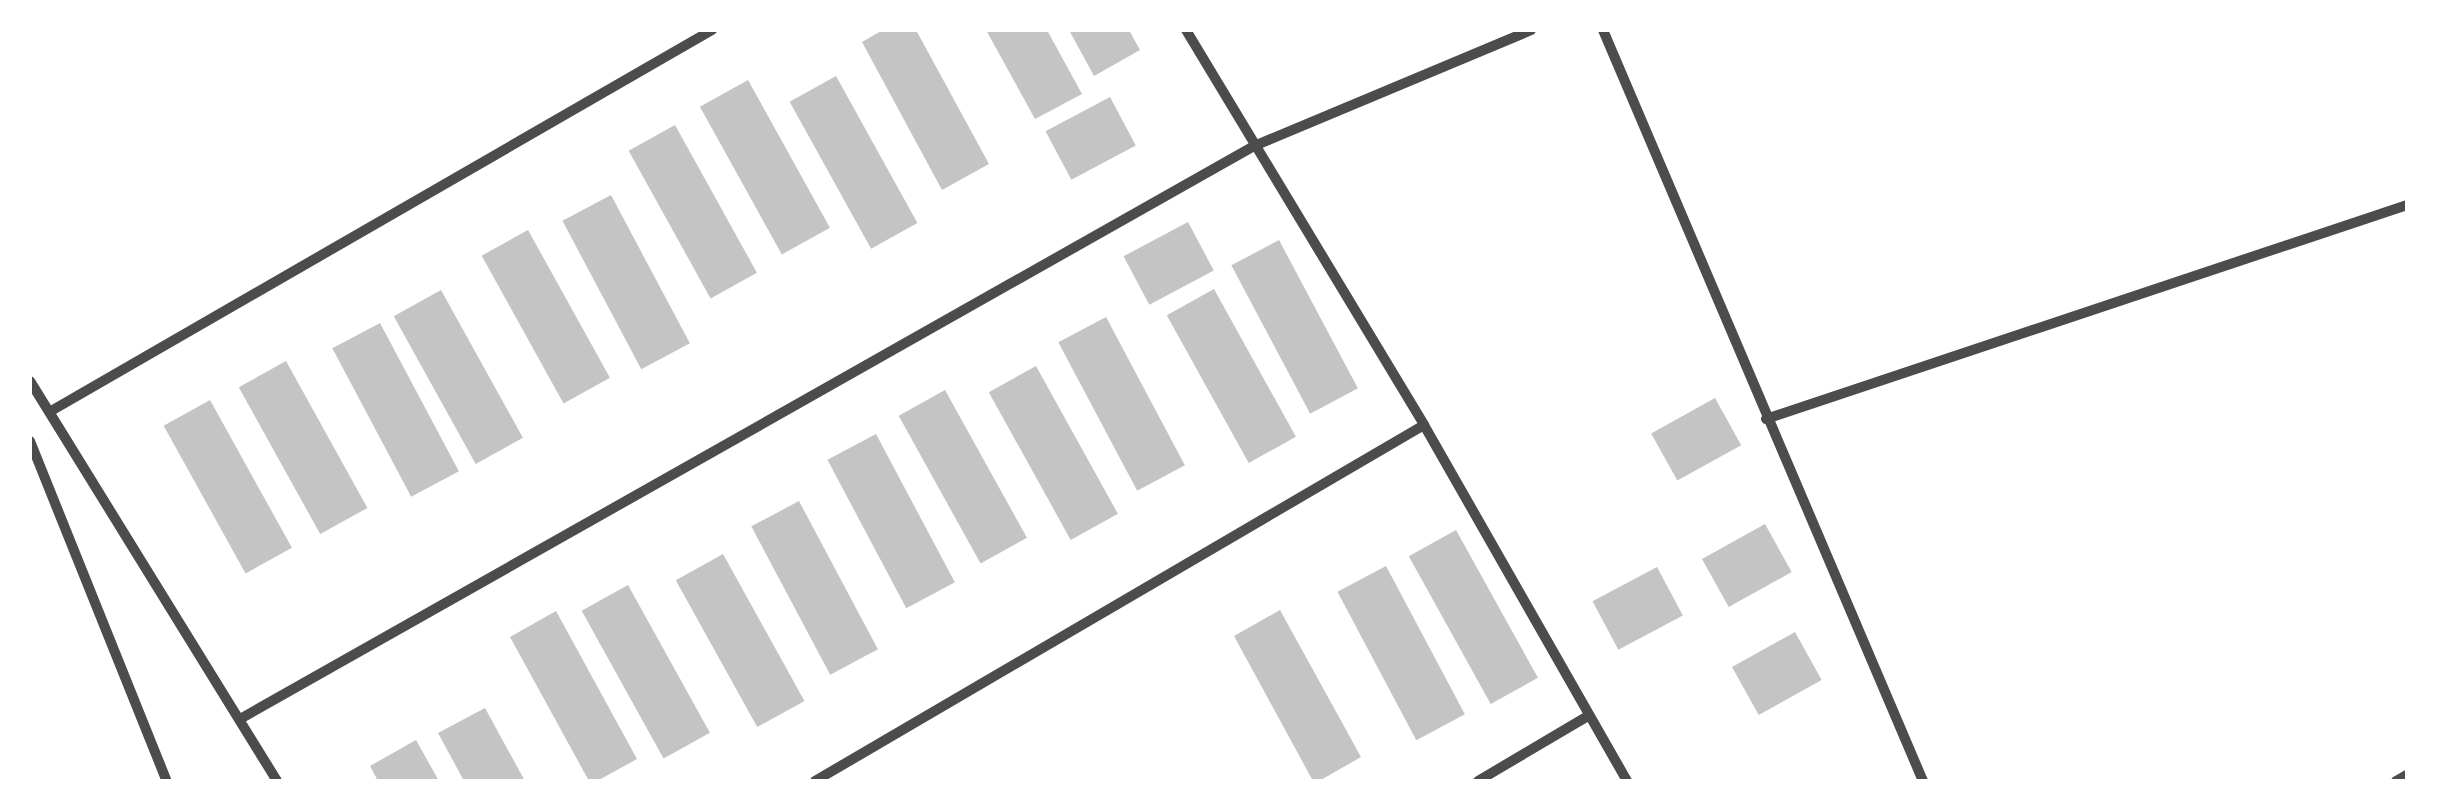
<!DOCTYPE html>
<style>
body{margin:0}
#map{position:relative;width:2437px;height:811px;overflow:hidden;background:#fff;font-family:"DM Sans",sans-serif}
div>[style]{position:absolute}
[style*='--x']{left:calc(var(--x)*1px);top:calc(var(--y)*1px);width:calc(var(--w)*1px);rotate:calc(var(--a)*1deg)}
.building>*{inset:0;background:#c4c4c4;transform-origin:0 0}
.minor>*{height:10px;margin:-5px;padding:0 5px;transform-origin:5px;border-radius:5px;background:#4c4c4c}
span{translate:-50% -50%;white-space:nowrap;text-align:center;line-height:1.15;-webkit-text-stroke:9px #fff;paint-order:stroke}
.frame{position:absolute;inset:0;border:32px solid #fff;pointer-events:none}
</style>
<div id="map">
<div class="building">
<i style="clip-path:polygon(883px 30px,916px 30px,989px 164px,942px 190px,862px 42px)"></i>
<i style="clip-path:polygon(986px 30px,1047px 30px,1082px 94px,1035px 119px)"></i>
<i style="clip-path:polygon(1069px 30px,1129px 30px,1140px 50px,1094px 76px)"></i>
<i style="left:836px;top:76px;width:168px;height:53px;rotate:61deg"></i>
<i style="left:748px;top:80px;width:169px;height:55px;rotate:61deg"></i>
<i style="left:1110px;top:97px;width:55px;height:73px;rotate:62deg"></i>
<i style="left:675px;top:125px;width:169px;height:53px;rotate:61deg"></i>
<i style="left:611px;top:195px;width:168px;height:55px;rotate:62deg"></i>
<i style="left:1188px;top:222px;width:55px;height:73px;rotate:62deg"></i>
<i style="left:528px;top:230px;width:169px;height:53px;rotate:61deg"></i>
<i style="left:1279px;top:240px;width:168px;height:54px;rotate:62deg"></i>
<i style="left:1214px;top:289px;width:169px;height:54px;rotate:61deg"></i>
<i style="left:441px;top:290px;width:169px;height:54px;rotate:61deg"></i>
<i style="left:1106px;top:317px;width:168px;height:54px;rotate:62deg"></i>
<i style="left:380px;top:323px;width:168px;height:54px;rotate:62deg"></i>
<i style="left:286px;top:361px;width:168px;height:54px;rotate:61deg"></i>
<i style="left:1036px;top:366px;width:169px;height:54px;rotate:61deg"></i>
<i style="left:945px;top:390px;width:169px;height:53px;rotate:61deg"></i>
<i style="left:1715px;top:398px;width:54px;height:73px;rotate:61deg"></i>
<i style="left:210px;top:400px;width:169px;height:53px;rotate:61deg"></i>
<i style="left:876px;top:434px;width:168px;height:55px;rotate:62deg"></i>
<i style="left:799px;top:501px;width:168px;height:54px;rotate:62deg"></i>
<i style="left:1765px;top:524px;width:55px;height:72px;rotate:61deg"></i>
<i style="left:1456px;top:530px;width:169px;height:54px;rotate:61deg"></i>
<i style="left:723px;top:554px;width:168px;height:54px;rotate:61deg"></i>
<i style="left:1386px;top:566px;width:168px;height:55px;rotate:62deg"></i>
<i style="left:1657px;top:567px;width:55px;height:73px;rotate:62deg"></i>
<i style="left:628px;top:585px;width:169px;height:53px;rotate:61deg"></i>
<i style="clip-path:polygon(1280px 610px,1361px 757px,1319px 781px,1313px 781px,1234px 636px)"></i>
<i style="clip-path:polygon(556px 611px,637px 759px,597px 781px,589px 781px,510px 637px)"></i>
<i style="left:1795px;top:632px;width:55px;height:72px;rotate:61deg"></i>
<i style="clip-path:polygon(485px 708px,525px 781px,464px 781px,438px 733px)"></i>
<i style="clip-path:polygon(416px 740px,439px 781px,378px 781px,370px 766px)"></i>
</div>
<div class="minor">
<i style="--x:1186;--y:30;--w:461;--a:58.9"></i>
<i style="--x:1424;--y:425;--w:410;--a:60.3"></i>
<i style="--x:1603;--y:30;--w:816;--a:66.92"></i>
<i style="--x:30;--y:381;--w:470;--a:58.3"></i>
<i style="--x:51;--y:411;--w:763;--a:-29.96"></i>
<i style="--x:1766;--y:419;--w:676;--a:-18.46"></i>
<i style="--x:30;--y:441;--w:367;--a:68.1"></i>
<i style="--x:240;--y:719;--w:1165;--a:-29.47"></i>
<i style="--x:1254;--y:146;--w:300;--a:-22.7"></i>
<i style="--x:815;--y:781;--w:705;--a:-30.31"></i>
<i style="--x:1478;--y:781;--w:128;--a:-30.6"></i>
<i style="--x:2396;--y:781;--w:13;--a:-29"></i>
</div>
<div class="frame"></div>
</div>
